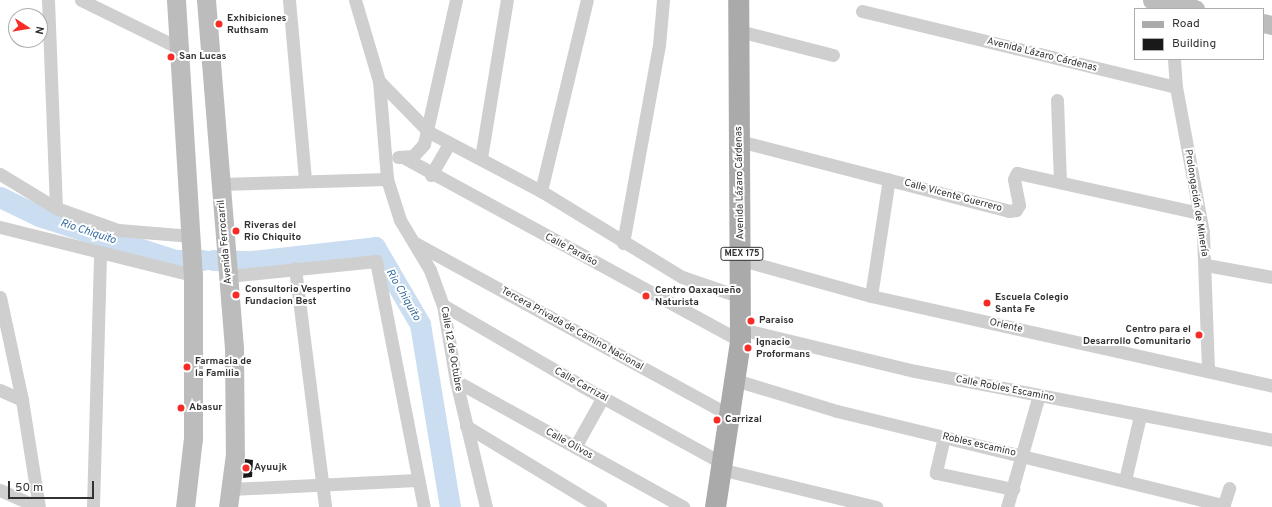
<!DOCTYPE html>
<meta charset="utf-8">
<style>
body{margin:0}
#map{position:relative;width:1272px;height:507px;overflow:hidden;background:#fff;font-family:Overpass,sans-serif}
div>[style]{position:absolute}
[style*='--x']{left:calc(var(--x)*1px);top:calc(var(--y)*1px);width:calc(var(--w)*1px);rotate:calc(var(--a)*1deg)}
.river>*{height:21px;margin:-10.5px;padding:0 10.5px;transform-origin:10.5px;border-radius:10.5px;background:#cbdef1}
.building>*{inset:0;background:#191919}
.street>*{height:13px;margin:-6.5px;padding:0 6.5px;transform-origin:6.5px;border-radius:6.5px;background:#cfcfcf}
.secondary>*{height:19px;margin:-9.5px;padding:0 9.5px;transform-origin:9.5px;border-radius:9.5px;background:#bcbcbc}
.primary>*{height:21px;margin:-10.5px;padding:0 10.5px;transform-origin:10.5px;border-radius:10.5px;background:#aaa}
.dots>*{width:11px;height:11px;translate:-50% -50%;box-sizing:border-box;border:2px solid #fff;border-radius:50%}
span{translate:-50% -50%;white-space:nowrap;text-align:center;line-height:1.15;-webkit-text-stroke:4px #fff;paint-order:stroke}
.shield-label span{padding:1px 3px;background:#fff;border:1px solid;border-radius:3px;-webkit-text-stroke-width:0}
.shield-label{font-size:9px;color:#323232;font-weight:700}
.poi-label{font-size:10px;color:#323232;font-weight:700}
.left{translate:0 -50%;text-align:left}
.right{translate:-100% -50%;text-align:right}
.street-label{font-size:10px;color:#323232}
.water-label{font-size:11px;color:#366c9f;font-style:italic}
.legend{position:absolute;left:1134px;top:8px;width:130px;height:52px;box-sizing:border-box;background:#fff;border:1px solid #adadad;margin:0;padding:5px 7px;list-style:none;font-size:12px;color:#323232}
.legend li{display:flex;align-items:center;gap:8px;height:20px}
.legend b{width:20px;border:1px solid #adadad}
.north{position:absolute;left:8px;top:8px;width:40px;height:40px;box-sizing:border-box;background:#fff;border:1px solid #adadad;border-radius:50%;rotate:102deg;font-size:11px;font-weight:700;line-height:16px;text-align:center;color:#323232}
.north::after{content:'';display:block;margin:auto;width:14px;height:18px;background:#f72c27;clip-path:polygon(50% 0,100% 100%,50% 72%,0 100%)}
.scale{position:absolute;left:8px;top:481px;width:86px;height:18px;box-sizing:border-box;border:2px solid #323232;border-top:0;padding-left:5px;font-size:12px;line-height:14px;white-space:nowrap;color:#323232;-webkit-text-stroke:3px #fff;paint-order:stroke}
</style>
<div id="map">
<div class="river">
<i style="--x:0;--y:197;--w:43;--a:26"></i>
<i style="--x:39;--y:216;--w:143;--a:17.9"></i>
<i style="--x:175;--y:260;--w:28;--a:0"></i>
<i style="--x:213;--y:260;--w:38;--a:2"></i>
<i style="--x:251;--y:261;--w:125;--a:-6.4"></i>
<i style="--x:375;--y:247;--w:89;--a:59.7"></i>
<i style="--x:420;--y:324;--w:185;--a:80.7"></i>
</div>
<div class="building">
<i style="clip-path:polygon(245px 459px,253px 460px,252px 477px,243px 478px)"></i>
</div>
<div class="street">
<i style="--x:48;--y:0;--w:208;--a:87.8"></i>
<i style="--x:81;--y:0;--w:109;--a:26.1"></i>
<i style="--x:289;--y:0;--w:181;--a:84.9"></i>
<i style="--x:355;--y:0;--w:84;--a:73.5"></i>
<i style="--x:379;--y:81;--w:71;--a:45.6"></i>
<i style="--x:429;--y:132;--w:127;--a:27.8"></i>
<i style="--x:541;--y:191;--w:165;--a:31.4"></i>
<i style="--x:682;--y:277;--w:62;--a:18.7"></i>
<i style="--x:862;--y:11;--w:323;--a:13.6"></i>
<i style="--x:739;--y:31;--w:97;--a:14.3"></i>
<i style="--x:1174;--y:59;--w:28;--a:86"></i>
<i style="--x:1176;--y:87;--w:148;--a:79.5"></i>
<i style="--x:1203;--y:233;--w:138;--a:87.9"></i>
<i style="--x:379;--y:81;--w:98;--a:85.3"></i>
<i style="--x:387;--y:179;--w:43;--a:72.4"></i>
<i style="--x:400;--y:220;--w:58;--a:59"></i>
<i style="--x:430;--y:270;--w:37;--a:70"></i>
<i style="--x:443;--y:305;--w:77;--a:80.3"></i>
<i style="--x:456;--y:381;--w:130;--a:76.6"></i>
<i style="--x:1057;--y:100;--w:82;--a:87.9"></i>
<i style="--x:739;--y:141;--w:279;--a:14.5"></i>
<i style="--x:1009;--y:211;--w:7;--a:-8"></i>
<i style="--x:1016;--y:210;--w:6;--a:-59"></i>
<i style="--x:1019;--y:205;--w:26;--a:-101"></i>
<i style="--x:1014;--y:179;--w:7;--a:-63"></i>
<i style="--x:1017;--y:173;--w:186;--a:12.4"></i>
<i style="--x:398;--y:157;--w:15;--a:-4"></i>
<i style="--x:413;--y:156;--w:16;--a:-47"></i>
<i style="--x:424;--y:144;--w:148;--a:-77.5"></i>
<i style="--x:403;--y:157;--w:384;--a:28.6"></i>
<i style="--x:481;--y:158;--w:160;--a:-80.7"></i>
<i style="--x:0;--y:174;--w:66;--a:31.3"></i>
<i style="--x:56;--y:208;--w:66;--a:19.5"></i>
<i style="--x:118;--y:230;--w:74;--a:4.6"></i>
<i style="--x:431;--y:175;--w:34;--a:-60"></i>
<i style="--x:220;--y:184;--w:167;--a:-1.7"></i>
<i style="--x:541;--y:191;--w:196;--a:-76.5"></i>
<i style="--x:0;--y:227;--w:199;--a:14"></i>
<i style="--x:415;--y:243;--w:358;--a:28.7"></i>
<i style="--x:623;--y:243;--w:201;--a:-79.7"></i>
<i style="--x:659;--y:45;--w:45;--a:-84.9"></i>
<i style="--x:742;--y:260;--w:134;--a:15.6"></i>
<i style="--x:871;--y:296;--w:411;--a:12.6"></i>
<i style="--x:1206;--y:265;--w:67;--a:10.3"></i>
<i style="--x:295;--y:268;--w:241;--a:82.8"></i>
<i style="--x:228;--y:276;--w:149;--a:-5.8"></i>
<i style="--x:376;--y:261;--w:251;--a:79"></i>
<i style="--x:871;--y:296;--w:118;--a:-81.3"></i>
<i style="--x:0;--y:297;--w:105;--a:77.9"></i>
<i style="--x:22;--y:400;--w:108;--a:81"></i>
<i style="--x:443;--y:305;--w:161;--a:30.2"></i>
<i style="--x:582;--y:386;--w:158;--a:28.8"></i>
<i style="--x:741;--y:329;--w:179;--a:13.6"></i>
<i style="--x:915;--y:371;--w:364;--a:10.9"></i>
<i style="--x:735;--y:380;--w:107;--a:16.9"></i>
<i style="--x:837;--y:411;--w:398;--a:13.7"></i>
<i style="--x:456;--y:381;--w:260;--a:29"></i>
<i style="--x:0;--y:390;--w:24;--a:24"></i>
<i style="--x:466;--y:426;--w:157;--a:31.2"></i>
<i style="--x:944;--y:437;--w:37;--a:103"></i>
<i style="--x:936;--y:473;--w:79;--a:11.7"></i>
<i style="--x:575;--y:447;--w:57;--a:-60.8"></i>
<i style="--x:720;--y:469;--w:161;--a:13.7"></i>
<i style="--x:1125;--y:480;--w:66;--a:-76.8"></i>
<i style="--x:231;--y:489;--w:186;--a:-2.8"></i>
<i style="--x:0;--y:490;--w:42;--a:24.1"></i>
<i style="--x:93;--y:507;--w:255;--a:-88.4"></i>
<i style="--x:1007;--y:507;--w:116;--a:-74.1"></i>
<i style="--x:1223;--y:507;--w:20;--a:-72"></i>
</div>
<div class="secondary">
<i style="--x:176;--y:0;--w:276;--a:86.5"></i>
<i style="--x:193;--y:275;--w:163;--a:90"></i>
<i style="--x:193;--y:438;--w:69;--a:96.6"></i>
<i style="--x:206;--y:0;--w:350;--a:85.4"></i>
<i style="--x:234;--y:349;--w:105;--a:89.5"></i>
<i style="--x:235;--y:454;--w:53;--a:97.5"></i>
<i style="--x:1152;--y:0;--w:44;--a:11.8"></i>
<i style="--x:1263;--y:23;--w:9;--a:13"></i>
</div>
<div class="primary">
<i style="--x:715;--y:507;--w:168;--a:-81.4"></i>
<i style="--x:740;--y:341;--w:341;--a:-90.3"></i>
</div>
<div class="dots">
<i style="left:219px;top:24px;background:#f72c27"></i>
<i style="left:171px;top:57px;background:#f72c27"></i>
<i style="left:236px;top:231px;background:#f72c27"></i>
<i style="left:236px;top:295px;background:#f72c27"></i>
<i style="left:646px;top:296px;background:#f72c27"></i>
<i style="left:987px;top:303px;background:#f72c27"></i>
<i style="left:751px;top:321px;background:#f72c27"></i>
<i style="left:1199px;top:335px;background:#f72c27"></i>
<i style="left:748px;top:348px;background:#f72c27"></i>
<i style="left:187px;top:367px;background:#f72c27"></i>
<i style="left:181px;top:408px;background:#f72c27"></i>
<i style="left:717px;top:420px;background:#f72c27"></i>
<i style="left:246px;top:468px;background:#f72c27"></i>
</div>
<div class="shield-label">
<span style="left:742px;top:254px">MEX 175</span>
</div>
<div class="poi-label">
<span class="left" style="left:227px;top:24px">Exhibiciones<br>Ruthsam</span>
<span class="left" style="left:179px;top:57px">San Lucas</span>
<span class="left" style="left:244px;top:231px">Riveras del<br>Rio Chiquito</span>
<span class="left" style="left:245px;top:295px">Consultorio Vespertino<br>Fundacion Best</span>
<span class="left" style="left:655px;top:296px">Centro Oaxaqueño<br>Naturista</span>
<span class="left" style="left:995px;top:303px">Escuela Colegio<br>Santa Fe</span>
<span class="left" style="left:759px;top:321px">Paraiso</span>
<span class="right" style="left:1191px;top:335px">Centro para el<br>Desarrollo Comunitario</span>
<span class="left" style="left:756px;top:348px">Ignacio<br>Proformans</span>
<span class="left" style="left:195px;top:367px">Farmacia de<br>la Familia</span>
<span class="left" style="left:189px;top:408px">Abasur</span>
<span class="left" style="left:725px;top:420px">Carrizal</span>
<span class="left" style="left:254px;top:468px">Ayuujk</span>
</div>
<div class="street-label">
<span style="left:1042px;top:55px;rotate:14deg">Avenida Lázaro Cárdenas</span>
<span style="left:740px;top:183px;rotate:-91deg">Avenida Lázaro Cárdenas</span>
<span style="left:953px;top:196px;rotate:15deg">Calle Vicente Guerrero</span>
<span style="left:1196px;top:203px;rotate:81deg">Prolongación de Minería</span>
<span style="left:225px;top:242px;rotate:-95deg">Avenida Ferrocarril</span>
<span style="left:571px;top:250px;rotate:28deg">Calle Paraíso</span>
<span style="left:1006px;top:326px;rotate:13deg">Oriente</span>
<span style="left:572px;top:329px;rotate:29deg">Tercera Privada de Camino Nacional</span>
<span style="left:451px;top:349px;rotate:80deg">Calle 12 de Octubre</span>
<span style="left:581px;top:385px;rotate:29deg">Calle Carrizal</span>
<span style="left:1005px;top:389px;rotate:11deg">Calle Robles Escamino</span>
<span style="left:569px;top:444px;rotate:29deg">Calle Olivos</span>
<span style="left:979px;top:445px;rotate:13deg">Robles escamino</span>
</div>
<div class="water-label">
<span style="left:88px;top:232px;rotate:18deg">Rio Chiquito</span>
<span style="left:403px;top:295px;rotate:60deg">Rio Chiquito</span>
</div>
<ul class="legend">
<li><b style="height:5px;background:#aaa"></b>Road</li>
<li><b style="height:11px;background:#191919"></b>Building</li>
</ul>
<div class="north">N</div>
<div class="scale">50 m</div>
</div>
